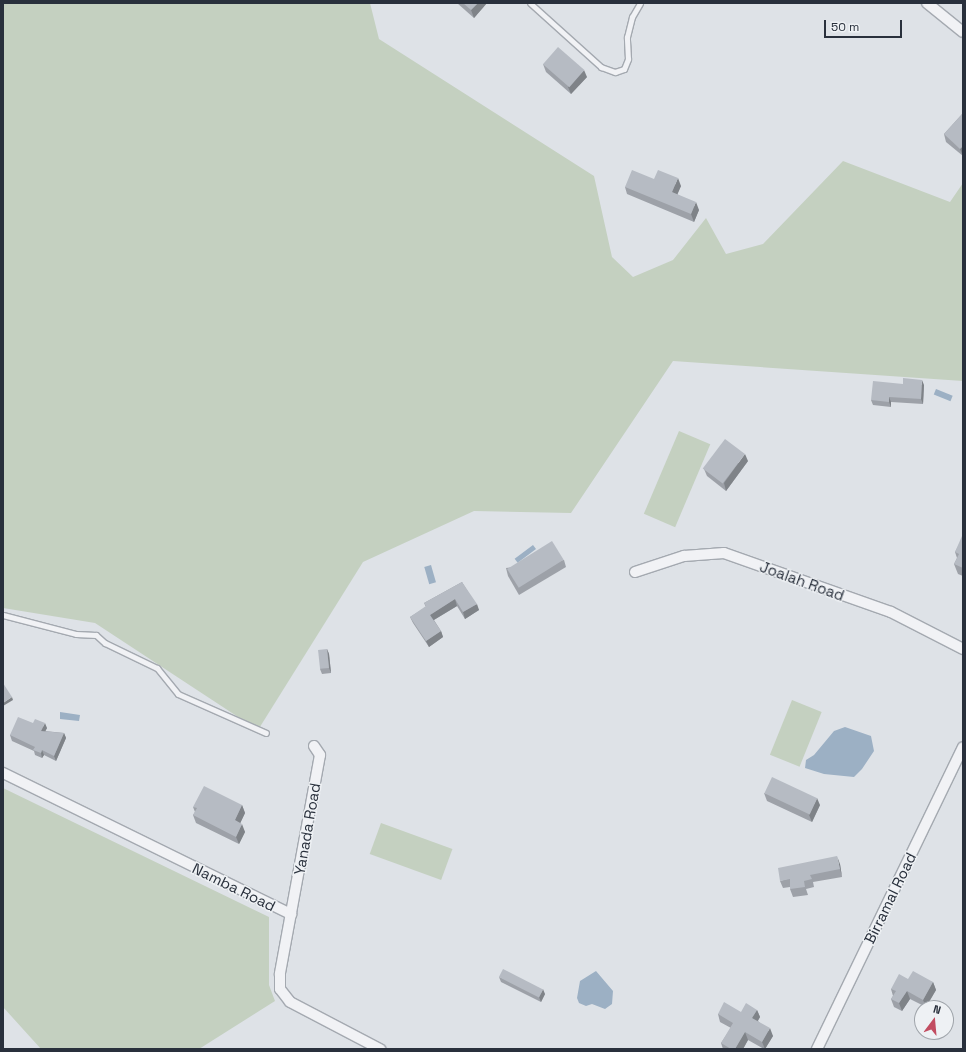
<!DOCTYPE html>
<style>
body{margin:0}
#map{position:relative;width:966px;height:1052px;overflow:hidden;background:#dee2e7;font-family:"Space Grotesk",sans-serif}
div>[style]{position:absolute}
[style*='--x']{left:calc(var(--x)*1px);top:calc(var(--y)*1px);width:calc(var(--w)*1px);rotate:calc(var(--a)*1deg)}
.green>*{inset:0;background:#c4d0c0;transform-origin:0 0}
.water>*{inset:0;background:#9cb0c4;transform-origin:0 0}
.roads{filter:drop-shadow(1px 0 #a4a9b0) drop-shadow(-1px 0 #a4a9b0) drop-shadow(0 1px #a4a9b0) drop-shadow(0 -1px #a4a9b0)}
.lane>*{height:5px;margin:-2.5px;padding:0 2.5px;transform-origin:2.5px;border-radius:2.5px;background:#f1f2f5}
.street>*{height:10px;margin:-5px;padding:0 5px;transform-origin:5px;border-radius:5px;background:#f1f2f5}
.wall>*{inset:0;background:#9da1a8}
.shaded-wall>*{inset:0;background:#7f8388}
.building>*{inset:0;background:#b6bbc3;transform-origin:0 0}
span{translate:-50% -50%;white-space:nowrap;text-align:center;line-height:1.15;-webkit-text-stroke:3px #eef1f4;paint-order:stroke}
.street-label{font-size:15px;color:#29303c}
.frame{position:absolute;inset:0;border:4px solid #29303c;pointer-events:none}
.north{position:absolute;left:914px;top:1000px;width:40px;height:40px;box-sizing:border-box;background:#eef1f4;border:1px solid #9fa4aa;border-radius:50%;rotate:16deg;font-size:11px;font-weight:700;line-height:16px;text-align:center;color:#29303c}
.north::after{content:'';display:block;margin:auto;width:14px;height:18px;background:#c24d61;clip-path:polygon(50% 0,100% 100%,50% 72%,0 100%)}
.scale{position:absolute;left:824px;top:20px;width:78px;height:18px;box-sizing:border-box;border:2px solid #29303c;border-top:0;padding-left:5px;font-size:12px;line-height:14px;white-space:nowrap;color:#29303c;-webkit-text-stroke:3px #eef1f4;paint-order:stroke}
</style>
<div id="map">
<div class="green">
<i style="clip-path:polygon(3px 3px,370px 3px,379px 39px,594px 176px,612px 257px,633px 277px,673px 260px,706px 218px,726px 254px,763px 244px,843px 161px,950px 202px,963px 183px,963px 381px,673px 361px,571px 513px,474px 511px,363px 562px,258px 730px,95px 623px,3px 608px)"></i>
<i style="left:679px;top:431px;width:34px;height:90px;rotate:23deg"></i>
<i style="left:792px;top:700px;width:32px;height:59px;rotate:22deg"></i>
<i style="clip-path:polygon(3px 788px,269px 917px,269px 985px,275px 1001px,199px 1049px,41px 1049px,3px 1007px)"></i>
<i style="left:381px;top:823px;width:76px;height:33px;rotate:20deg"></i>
</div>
<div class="water">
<i style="left:936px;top:389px;width:18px;height:6px;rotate:22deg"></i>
<i style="left:533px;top:545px;width:5px;height:23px;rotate:53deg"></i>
<i style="left:431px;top:565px;width:18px;height:7px;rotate:74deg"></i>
<i style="clip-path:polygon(60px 712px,80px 715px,79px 721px,60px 719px)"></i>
<i style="clip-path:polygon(845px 727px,871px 736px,874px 751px,862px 769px,854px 777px,824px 774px,805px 768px,806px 760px,814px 755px,834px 731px)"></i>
<i style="clip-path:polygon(596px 971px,613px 991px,612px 1004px,605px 1009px,592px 1004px,586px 1006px,579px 1003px,577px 998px,580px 981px)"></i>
</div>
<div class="roads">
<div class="lane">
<i style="--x:530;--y:3;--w:96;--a:42"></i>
<i style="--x:601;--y:67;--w:15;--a:20"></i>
<i style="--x:615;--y:72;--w:9;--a:-18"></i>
<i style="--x:624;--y:69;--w:11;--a:-68"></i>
<i style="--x:628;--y:59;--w:22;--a:-93"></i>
<i style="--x:627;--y:37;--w:21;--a:-76"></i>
<i style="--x:632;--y:17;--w:16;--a:-60"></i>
<i style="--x:3;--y:615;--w:75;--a:14.6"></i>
<i style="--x:76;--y:634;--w:20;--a:3"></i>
<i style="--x:96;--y:635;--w:12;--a:42"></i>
<i style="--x:105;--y:643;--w:58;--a:25.7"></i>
<i style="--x:157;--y:668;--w:33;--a:51"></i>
<i style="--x:178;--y:694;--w:96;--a:23.9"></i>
</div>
<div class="street">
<i style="--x:927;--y:3;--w:46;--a:38.9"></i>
<i style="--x:635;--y:572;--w:52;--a:-18.1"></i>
<i style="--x:684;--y:556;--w:40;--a:-4.3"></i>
<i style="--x:724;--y:553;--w:177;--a:19.5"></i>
<i style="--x:891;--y:612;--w:81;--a:27.2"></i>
<i style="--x:314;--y:746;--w:11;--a:56"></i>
<i style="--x:320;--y:755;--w:223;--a:100.4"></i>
<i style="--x:280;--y:974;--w:15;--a:90"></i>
<i style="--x:280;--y:989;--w:16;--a:52"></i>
<i style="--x:290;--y:1002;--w:102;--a:27.6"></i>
<i style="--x:3;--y:773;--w:321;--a:26.1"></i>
<i style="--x:817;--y:1049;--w:335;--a:-64.2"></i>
</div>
</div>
<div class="wall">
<i style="clip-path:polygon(457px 3px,487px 3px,474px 18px)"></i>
<i style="clip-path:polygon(543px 64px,587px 77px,571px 94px,546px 72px)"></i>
<i style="clip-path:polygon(963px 113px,963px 156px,946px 142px,944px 134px)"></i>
<i style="clip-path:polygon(654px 179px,681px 186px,677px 194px,699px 210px,694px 222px,627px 194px,625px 187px)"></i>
<i style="clip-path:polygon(903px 384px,924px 385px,923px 404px,891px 402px,891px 407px,873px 405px,871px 400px)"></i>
<i style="clip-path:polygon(748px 461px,726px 491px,707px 476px,704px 469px)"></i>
<i style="clip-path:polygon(963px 537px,963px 576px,958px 574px,954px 564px,957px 558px,955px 552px)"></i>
<i style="clip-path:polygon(564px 560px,566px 567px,519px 595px,508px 576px,506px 568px)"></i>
<i style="clip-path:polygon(462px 582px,479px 610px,465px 619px,457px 606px,434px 620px,441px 631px,443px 637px,429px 647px,413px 623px,410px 617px,426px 607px,424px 603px)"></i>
<i style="clip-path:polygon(327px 649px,329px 654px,331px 673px,322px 674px,320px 669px)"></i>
<i style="clip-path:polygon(33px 723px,47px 728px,45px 731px,64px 733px,66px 738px,56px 761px,44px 755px,42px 758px,35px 755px,34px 751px,12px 741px,10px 735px)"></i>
<i style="clip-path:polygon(764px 793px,820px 805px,812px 822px,767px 801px)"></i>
<i style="clip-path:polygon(242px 805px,245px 813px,240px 823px,245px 832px,239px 844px,196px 823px,193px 815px,195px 812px,193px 807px)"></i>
<i style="clip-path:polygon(840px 864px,842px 877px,813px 882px,814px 887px,806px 889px,808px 895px,793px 897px,790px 889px,790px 887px,783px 888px,780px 881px)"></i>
<i style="clip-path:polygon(499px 977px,545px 994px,541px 1002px,501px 982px)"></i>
<i style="clip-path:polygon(908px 979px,933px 982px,936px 990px,926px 1007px,910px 999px,902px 1011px,894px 1007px,891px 999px,893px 996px,891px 989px)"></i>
<i style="clip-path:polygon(757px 1010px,760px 1017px,758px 1021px,773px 1036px,765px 1049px,764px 1049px,748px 1040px,743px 1049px,723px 1049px,721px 1043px,731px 1028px,720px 1022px,718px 1014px,741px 1012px)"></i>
</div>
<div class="shaded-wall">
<i style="clip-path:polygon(478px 3px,487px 3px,474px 18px,471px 10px)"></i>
<i style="clip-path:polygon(584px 70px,587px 77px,571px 94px,568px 87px)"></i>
<i style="clip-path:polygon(963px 146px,963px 156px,960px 149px)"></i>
<i style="clip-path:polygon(678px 178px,681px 186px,675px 200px,672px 192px)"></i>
<i style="clip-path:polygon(696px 202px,699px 210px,694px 222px,691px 214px)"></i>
<i style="clip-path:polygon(922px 380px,924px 385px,923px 404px,921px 399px)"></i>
<i style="clip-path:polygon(889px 397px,891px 402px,891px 407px,889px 402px)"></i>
<i style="clip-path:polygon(745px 454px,748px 461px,726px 491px,724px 483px)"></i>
<i style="clip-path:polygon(455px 599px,457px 606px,432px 621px,430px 615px)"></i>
<i style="clip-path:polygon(477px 604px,479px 610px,465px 619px,463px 612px)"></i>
<i style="clip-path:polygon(441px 631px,443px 637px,429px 647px,426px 641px)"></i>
<i style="clip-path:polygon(327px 649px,329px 654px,331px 673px,329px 668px)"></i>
<i style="clip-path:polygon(12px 697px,13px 700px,3px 706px,3px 703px)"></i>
<i style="clip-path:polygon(45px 723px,47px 728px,43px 736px,41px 731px)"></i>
<i style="clip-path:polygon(64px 733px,66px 738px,56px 761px,54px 756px)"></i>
<i style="clip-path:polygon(42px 750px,44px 755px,42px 758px,41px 753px)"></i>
<i style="clip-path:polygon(817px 798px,820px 805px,812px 822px,809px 815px)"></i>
<i style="clip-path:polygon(242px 805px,245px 813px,238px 828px,235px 820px)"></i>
<i style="clip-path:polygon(242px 824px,245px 832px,239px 844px,236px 837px)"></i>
<i style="clip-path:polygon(837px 856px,840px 864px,842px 877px,840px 869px)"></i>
<i style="clip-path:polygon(933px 982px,936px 990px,926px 1007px,923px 1000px)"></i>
<i style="clip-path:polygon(543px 989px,545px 994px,541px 1002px,539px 997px)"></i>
<i style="clip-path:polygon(907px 991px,910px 999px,902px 1011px,899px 1003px)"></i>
<i style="clip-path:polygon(757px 1010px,760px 1017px,755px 1025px,752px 1018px)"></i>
<i style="clip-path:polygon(770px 1028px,773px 1036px,765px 1049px,762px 1042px)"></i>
<i style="clip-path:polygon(745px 1032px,748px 1040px,743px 1049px,735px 1049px)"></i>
</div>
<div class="building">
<i style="clip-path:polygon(463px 3px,478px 3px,471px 10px)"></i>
<i style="left:558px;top:47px;width:35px;height:23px;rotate:41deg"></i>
<i style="clip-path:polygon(963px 113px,963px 146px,960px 149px,944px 134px)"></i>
<i style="clip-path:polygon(632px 170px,654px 179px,658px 170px,678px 178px,672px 192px,696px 202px,691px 214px,625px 187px)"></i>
<i style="clip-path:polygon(903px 378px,922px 380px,921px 399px,889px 397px,889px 402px,871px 400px,873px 381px,903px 384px)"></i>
<i style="left:725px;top:439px;width:25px;height:37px;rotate:37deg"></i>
<i style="clip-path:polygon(962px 536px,963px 537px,963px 568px,954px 564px,959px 554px,955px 552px)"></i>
<i style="left:552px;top:541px;width:22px;height:53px;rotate:58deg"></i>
<i style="clip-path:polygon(462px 582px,477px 604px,463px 612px,455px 599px,430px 615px,441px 631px,426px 641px,410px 617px,426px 606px,424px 603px)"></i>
<i style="left:327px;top:649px;width:19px;height:9px;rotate:84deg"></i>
<i style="clip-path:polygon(3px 683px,12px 697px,3px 703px)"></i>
<i style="clip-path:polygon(18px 717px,33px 723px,35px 719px,45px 723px,41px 731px,64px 733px,54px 756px,42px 750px,41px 753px,33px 750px,35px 747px,10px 735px)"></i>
<i style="left:772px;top:777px;width:50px;height:18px;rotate:25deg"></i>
<i style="clip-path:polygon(204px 786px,242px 805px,235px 820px,242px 824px,236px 837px,193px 815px,197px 808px,193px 807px)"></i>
<i style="clip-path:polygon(837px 856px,840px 869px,810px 875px,812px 879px,804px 881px,805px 887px,790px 889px,790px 879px,780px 881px,778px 868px)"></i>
<i style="left:503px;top:969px;width:45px;height:9px;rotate:27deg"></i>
<i style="clip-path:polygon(913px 971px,933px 982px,923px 1000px,907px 991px,899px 1003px,891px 999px,896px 991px,891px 989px,899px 974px,908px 979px)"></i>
<i style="clip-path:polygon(724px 1002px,741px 1012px,746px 1003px,757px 1010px,752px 1018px,770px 1028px,762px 1042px,745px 1032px,735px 1049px,731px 1049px,721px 1043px,733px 1023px,718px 1014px)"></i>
</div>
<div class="street-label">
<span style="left:802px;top:581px;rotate:20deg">Joalah Road</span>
<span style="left:307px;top:829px;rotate:-80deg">Yanada Road</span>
<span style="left:234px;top:887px;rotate:26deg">Namba Road</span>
<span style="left:890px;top:898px;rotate:-64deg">Birramal Road</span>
</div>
<div class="frame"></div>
<div class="north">N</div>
<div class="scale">50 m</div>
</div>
